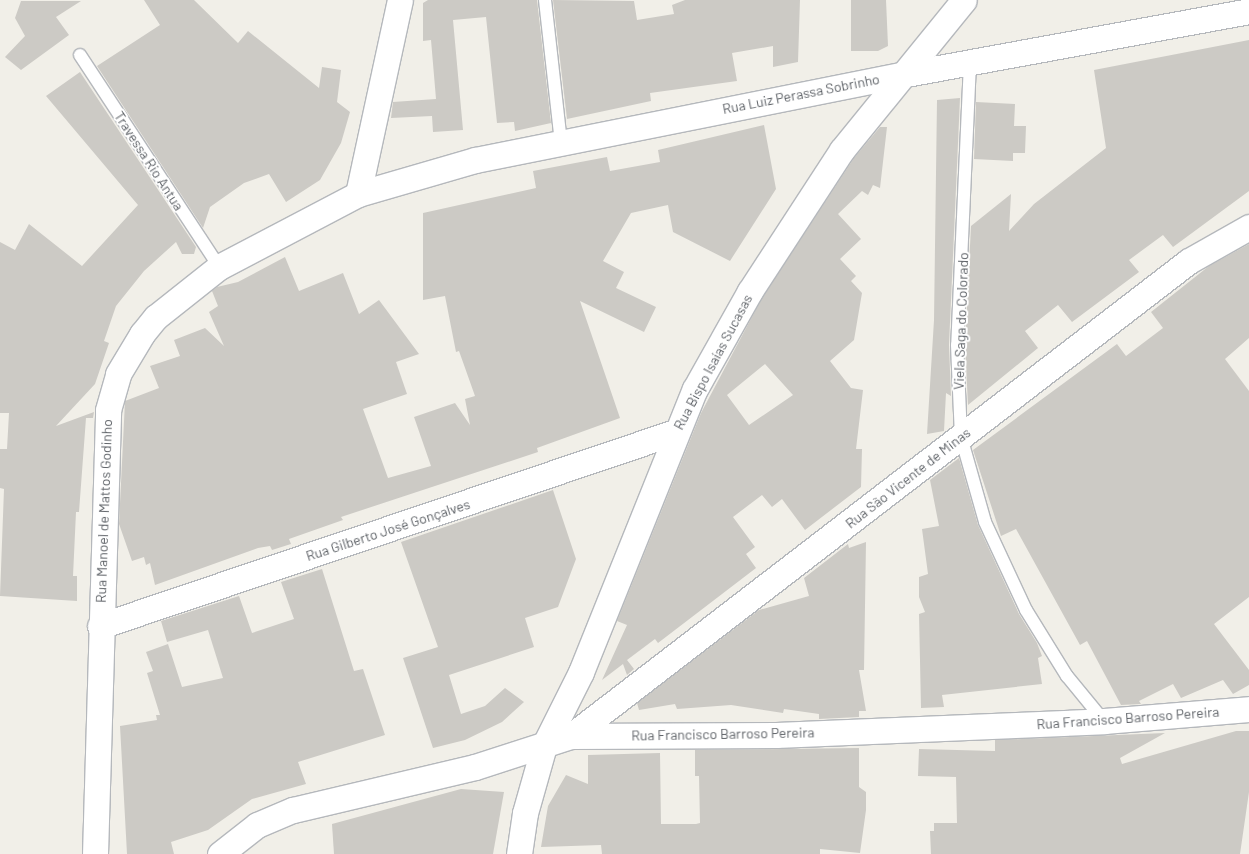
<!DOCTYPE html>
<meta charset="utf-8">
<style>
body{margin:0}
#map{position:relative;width:1249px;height:854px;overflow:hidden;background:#f1efe8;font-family:Barlow,sans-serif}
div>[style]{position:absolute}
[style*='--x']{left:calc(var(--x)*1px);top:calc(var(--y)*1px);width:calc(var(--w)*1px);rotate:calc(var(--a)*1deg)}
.building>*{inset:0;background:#cccac5}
.roads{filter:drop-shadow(1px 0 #b5b8bc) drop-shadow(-1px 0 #b5b8bc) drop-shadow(0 1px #b5b8bc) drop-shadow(0 -1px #b5b8bc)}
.lane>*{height:12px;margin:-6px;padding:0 6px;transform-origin:6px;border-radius:6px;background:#fff}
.street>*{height:25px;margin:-12.5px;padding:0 12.5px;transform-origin:12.5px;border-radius:12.5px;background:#fff}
span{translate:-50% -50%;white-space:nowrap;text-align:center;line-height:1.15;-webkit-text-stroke:4px #fff;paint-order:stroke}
.street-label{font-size:14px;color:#5f6368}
</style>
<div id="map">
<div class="building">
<i style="clip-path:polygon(144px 0,194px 0,238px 43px,248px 31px,319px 88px,322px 67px,341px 70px,337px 102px,350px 112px,341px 143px,320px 180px,286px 202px,269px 174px,244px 183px,210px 207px,203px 228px,97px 66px,160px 25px)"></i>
<i style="clip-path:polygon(428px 0,537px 0,551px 123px,515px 131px,514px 122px,497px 123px,486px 17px,453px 20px,463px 130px,433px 132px,432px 116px,391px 118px,393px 102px,436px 99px,431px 40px,423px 41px,423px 3px)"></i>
<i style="clip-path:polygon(553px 0,634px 1px,637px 20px,674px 14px,672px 5px,685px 0,800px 0,798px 62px,773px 67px,773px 46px,732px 53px,737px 81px,650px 93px,651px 101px,567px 119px)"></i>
<i style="clip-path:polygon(851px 0,886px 0,888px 46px,878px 51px,851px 51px)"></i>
<i style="clip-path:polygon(21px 1px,81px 1px,56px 17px,69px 35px,21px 70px,5px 57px,25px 36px,15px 18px)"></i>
<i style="clip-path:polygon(1249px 40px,1249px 191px,1173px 247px,1163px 235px,1129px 260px,1139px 272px,1072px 322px,1058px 305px,1025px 331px,1038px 348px,968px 405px,965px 345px,971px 226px,1011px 194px,1009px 231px,1034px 204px,1106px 148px,1094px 70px)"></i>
<i style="clip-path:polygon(80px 72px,196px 247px,194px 254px,182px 254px,176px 242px,144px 271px,116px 306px,104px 341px,109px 343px,95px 384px,56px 426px,94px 412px,93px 418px,86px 418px,79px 512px,76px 512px,73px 576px,77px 576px,77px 601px,0 596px,4px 489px,0 488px,0 449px,7px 449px,9px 413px,0 413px,0 242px,15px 250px,29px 224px,82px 266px,138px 205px,46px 96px)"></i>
<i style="clip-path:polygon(960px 98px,949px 345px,951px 396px,946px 393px,944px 431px,927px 434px,934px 320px,937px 100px)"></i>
<i style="clip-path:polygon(976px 102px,1015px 104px,1014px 126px,1026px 126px,1025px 153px,1013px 153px,1013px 161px,974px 159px)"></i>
<i style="clip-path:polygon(764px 125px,776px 189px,730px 261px,673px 232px,668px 205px,631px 213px,603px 261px,624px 272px,616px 288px,656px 307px,644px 332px,580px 301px,620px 418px,537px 448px,538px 452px,341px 517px,343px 520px,289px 539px,291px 544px,272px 550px,270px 546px,258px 548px,155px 585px,150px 563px,146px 565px,144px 557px,132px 561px,119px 524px,125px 401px,159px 388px,150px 366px,180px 356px,174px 340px,205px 328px,224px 346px,209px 312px,218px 306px,212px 291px,217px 287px,238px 282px,285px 257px,299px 291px,343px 273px,359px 314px,379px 300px,419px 354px,396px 362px,407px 394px,363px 409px,388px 478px,431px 466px,414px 417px,455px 403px,470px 425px,465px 399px,475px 396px,459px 351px,456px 352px,445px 296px,423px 300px,423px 213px,536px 188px,533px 171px,607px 157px,610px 171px,660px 162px,658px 150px)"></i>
<i style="clip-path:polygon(evenodd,880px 127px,887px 127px,880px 188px,873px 185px,868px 195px,862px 191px,838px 214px,861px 239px,840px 259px,856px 276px,851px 281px,862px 293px,854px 340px,830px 361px,851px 388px,863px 390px,856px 449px,862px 449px,861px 487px,805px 530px,782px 499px,772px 507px,762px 495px,733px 517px,755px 547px,746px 554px,756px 568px,658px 643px,655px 639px,627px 660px,634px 669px,627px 675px,623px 664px,602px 680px,627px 625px,617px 621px,701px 413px,762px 298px,854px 158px,880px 127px,765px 364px,793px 395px,749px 425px,727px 395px,765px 364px)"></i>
<i style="clip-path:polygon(1249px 244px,1249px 338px,1225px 359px,1249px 391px,1249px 597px,1214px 624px,1249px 670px,1249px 685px,1233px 694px,1223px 680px,1181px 698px,1173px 684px,1139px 701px,1141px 704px,1121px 705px,1087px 641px,1080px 645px,1016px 529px,1001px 536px,973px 450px,1117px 344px,1126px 356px,1163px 328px,1151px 312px,1209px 266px)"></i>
<i style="clip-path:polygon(959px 458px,978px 525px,1019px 614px,1037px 643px,1042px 656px,1038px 658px,1042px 684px,942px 695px,944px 707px,921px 708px,919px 614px,925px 612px,919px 597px,919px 577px,928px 574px,922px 529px,939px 526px,930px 480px)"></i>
<i style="clip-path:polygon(553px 490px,576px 559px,558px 607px,525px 618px,534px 647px,449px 675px,461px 714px,485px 706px,505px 688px,524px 702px,502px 722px,465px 740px,433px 748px,403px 658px,438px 647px,401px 542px)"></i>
<i style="clip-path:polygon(866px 542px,864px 670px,859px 670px,866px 711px,859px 711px,859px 717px,819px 719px,819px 714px,784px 709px,783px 713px,731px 705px,677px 709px,675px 704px,639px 710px,637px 703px,759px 610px,809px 596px,804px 578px,848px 544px,849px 548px)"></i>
<i style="clip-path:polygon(322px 569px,354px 671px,363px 669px,385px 735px,298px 762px,306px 784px,252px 799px,208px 830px,171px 842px,174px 854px,127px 854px,120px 726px,157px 720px,156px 715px,160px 715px,147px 673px,153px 671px,146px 652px,168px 644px,182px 687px,223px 678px,208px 630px,167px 642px,161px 621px,239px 596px,252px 633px,294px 619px,281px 582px)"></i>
<i style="clip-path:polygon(1236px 731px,1249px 731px,1249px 792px,1240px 854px,931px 854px,930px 831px,934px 831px,934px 823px,957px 823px,956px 777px,918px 776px,919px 749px,995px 751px,995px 740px,1165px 733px,1120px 758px,1122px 764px)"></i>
<i style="clip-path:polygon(859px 748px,859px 787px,866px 792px,866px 810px,860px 853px,820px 849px,820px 854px,602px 854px,601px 845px,541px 847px,548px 806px,566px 775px,588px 784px,588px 755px,660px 753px,661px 824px,696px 824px,700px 823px,699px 776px,695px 776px,695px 750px)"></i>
<i style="clip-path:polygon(461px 789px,504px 792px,493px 854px,334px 854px,332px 824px)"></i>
</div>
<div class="roads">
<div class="lane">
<i style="--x:545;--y:0;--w:143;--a:83.6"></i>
<i style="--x:80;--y:55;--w:254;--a:56.7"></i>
<i style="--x:970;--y:63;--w:282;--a:92.6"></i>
<i style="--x:957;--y:345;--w:92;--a:87.5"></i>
<i style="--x:961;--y:437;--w:88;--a:74.2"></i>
<i style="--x:985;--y:522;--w:97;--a:65"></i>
<i style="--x:1026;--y:610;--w:78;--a:58.2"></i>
<i style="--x:1067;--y:676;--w:58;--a:50.6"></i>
</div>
<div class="street">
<i style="--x:358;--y:194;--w:198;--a:-77.8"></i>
<i style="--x:100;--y:626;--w:607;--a:-18.64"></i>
<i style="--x:571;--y:736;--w:779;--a:-37.55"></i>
<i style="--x:1189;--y:261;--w:69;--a:-29.5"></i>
<i style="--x:95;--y:854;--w:444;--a:-88.3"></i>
<i style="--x:108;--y:410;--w:37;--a:-74"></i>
<i style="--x:118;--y:374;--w:47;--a:-59"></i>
<i style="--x:142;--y:334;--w:22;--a:-51"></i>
<i style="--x:156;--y:317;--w:80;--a:-38.4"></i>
<i style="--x:219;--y:267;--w:157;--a:-27.7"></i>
<i style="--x:358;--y:194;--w:122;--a:-16.2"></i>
<i style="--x:475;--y:160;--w:439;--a:-11.3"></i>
<i style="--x:906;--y:74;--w:349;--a:-10.4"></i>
<i style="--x:220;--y:854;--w:47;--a:-38.1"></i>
<i style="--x:257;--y:825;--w:39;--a:-23"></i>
<i style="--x:293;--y:810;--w:187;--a:-13.3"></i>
<i style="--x:475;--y:767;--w:101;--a:-17.9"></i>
<i style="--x:571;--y:736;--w:205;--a:-0.3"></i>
<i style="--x:776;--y:735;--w:328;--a:-2.4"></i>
<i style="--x:1104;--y:721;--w:145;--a:-4.7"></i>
<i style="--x:519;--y:854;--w:41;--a:-81.7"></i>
<i style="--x:525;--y:813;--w:70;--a:-74.2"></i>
<i style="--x:544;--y:746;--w:83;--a:-63.4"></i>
<i style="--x:581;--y:672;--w:305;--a:-68.1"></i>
<i style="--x:695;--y:389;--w:112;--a:-60.7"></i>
<i style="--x:750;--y:291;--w:168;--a:-56.9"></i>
<i style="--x:842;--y:150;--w:193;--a:-50.9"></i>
</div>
</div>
<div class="street-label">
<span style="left:801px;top:94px;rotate:-11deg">Rua Luiz Perassa Sobrinho</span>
<span style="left:149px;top:161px;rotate:57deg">Travessa Rio Antua</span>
<span style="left:961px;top:321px;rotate:-88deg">Viela Saga do Colorado</span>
<span style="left:713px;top:362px;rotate:-62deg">Rua Bispo Isaías Sucasas</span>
<span style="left:908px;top:478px;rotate:-38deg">Rua São Vicente de Minas</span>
<span style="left:104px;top:511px;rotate:-88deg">Rua Manoel de Mattos Godinho</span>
<span style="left:388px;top:530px;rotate:-18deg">Rua Gilberto José Gonçalves</span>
<span style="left:1128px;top:718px;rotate:-4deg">Rua Francisco Barroso Pereira</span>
<span style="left:723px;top:734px;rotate:-1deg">Rua Francisco Barroso Pereira</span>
</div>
</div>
